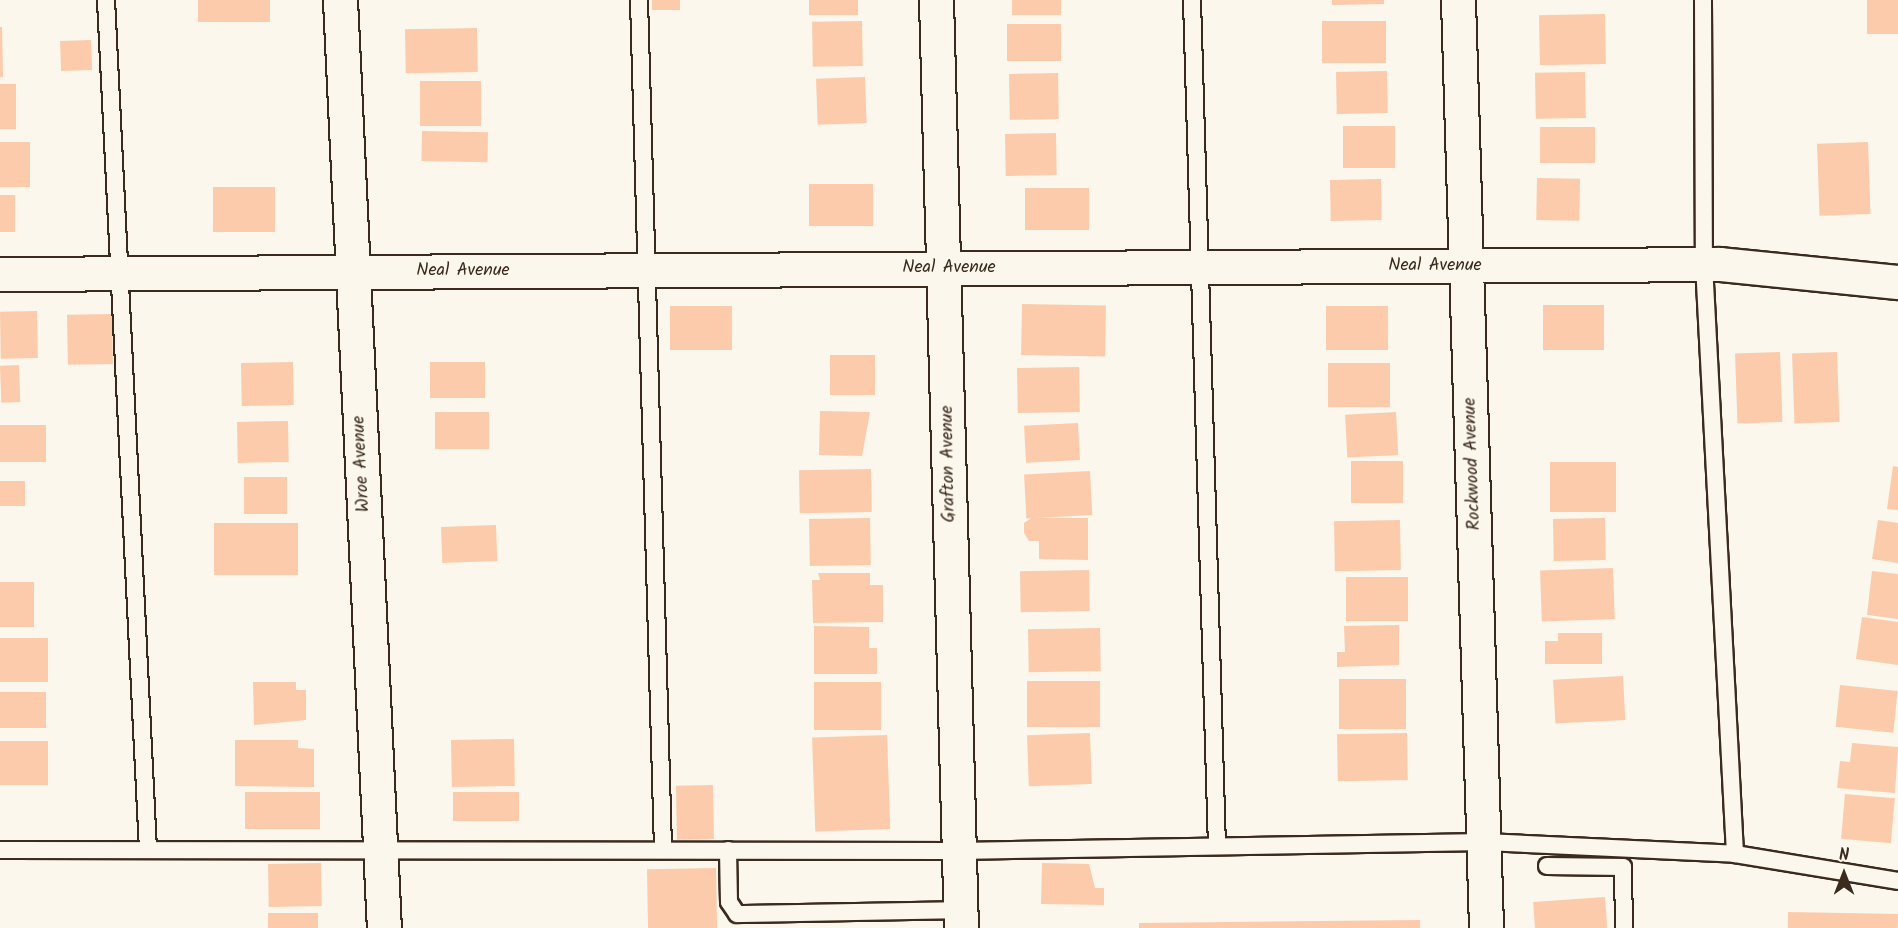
<!DOCTYPE html>
<style>
body{margin:0}
#map{position:relative;width:1898px;height:928px;overflow:hidden;background:#fbf7ec;font-family:Kalam,sans-serif}
div>[style]{position:absolute}
[style*='--x']{left:calc(var(--x)*1px);top:calc(var(--y)*1px);width:calc(var(--w)*1px);rotate:calc(var(--a)*1deg)}
.building>*{inset:0;background:#fccbab;transform-origin:0 0}
.roads{filter:drop-shadow(2px 0 #3b2a1e) drop-shadow(-2px 0 #3b2a1e) drop-shadow(0 2px #3b2a1e) drop-shadow(0 -2px #3b2a1e)}
.lane>*{height:16px;margin:-8px;padding:0 8px;transform-origin:8px;border-radius:8px;background:#fbf7ec}
.street>*{height:33px;margin:-16.5px;padding:0 16.5px;transform-origin:16.5px;border-radius:16.5px;background:#fbf7ec}
span{translate:-50% -50%;white-space:nowrap;text-align:center;line-height:1.15;-webkit-text-stroke:4.5px #fbf7ec;paint-order:stroke}
.street-label{font-size:18px;color:#3b2a1e}
.north{position:absolute;left:1814px;top:844px;width:60px;height:60px;-webkit-text-stroke:4px #fbf7ec;paint-order:stroke;rotate:0deg;font-size:16px;font-weight:700;line-height:24px;text-align:center;color:#3b2a1e}
.north::after{content:'';display:block;margin:auto;width:21px;height:27px;background:#3b2a1e;clip-path:polygon(50% 0,100% 100%,50% 72%,0 100%)}
</style>
<div id="map">
<div class="building">
<i style="left:198px;top:0;width:72px;height:22px"></i>
<i style="left:652px;top:0;width:28px;height:10px"></i>
<i style="left:809px;top:0;width:49px;height:15px"></i>
<i style="left:1012px;top:0;width:49px;height:15px"></i>
<i style="clip-path:polygon(1332px 0,1384px 0,1384px 4px,1332px 5px)"></i>
<i style="left:1867px;top:0;width:31px;height:34px"></i>
<i style="left:1605px;top:14px;width:50px;height:66px;rotate:89deg"></i>
<i style="left:862px;top:21px;width:45px;height:50px;rotate:89deg"></i>
<i style="left:1322px;top:21px;width:64px;height:42px"></i>
<i style="left:1007px;top:24px;width:54px;height:37px"></i>
<i style="clip-path:polygon(0 27px,2px 27px,3px 77px,0 77px)"></i>
<i style="left:477px;top:28px;width:44px;height:72px;rotate:89deg"></i>
<i style="left:91px;top:40px;width:30px;height:31px;rotate:88deg"></i>
<i style="left:1387px;top:71px;width:42px;height:51px;rotate:89deg"></i>
<i style="left:1585px;top:72px;width:46px;height:50px;rotate:89deg"></i>
<i style="left:1058px;top:73px;width:46px;height:49px;rotate:89deg"></i>
<i style="left:865px;top:77px;width:46px;height:49px;rotate:88deg"></i>
<i style="left:420px;top:81px;width:61px;height:45px"></i>
<i style="left:0;top:84px;width:16px;height:45px"></i>
<i style="left:1395px;top:126px;width:42px;height:52px;rotate:90deg"></i>
<i style="left:1595px;top:127px;width:36px;height:55px;rotate:90deg"></i>
<i style="left:422px;top:131px;width:66px;height:30px;rotate:1deg"></i>
<i style="left:1056px;top:133px;width:42px;height:51px;rotate:89deg"></i>
<i style="left:0;top:142px;width:30px;height:45px"></i>
<i style="left:1868px;top:142px;width:72px;height:51px;rotate:88deg"></i>
<i style="left:1537px;top:178px;width:43px;height:42px;rotate:1deg"></i>
<i style="left:1381px;top:179px;width:41px;height:51px;rotate:89deg"></i>
<i style="left:809px;top:184px;width:64px;height:42px"></i>
<i style="left:275px;top:187px;width:45px;height:62px;rotate:90deg"></i>
<i style="left:1025px;top:188px;width:64px;height:42px"></i>
<i style="left:0;top:195px;width:15px;height:37px"></i>
<i style="left:1022px;top:304px;width:84px;height:51px;rotate:1deg"></i>
<i style="left:1543px;top:305px;width:61px;height:45px"></i>
<i style="left:732px;top:306px;width:44px;height:62px;rotate:90deg"></i>
<i style="left:1388px;top:306px;width:44px;height:62px;rotate:90deg"></i>
<i style="left:37px;top:311px;width:47px;height:37px;rotate:89deg"></i>
<i style="left:112px;top:314px;width:50px;height:45px;rotate:89deg"></i>
<i style="left:1780px;top:352px;width:70px;height:45px;rotate:88deg"></i>
<i style="left:1837px;top:352px;width:70px;height:45px;rotate:88deg"></i>
<i style="left:875px;top:355px;width:40px;height:45px;rotate:90deg"></i>
<i style="left:293px;top:362px;width:43px;height:52px;rotate:89deg"></i>
<i style="left:485px;top:362px;width:36px;height:55px;rotate:90deg"></i>
<i style="left:1328px;top:363px;width:62px;height:44px"></i>
<i style="left:19px;top:365px;width:37px;height:19px;rotate:88deg"></i>
<i style="left:1079px;top:367px;width:45px;height:62px;rotate:89deg"></i>
<i style="clip-path:polygon(820px 411px,870px 412px,862px 456px,819px 455px)"></i>
<i style="left:435px;top:412px;width:54px;height:37px"></i>
<i style="left:1396px;top:412px;width:43px;height:51px;rotate:87deg"></i>
<i style="left:288px;top:421px;width:41px;height:51px;rotate:89deg"></i>
<i style="left:1078px;top:423px;width:37px;height:54px;rotate:87deg"></i>
<i style="left:0;top:425px;width:46px;height:37px"></i>
<i style="left:1403px;top:461px;width:42px;height:52px;rotate:90deg"></i>
<i style="left:1550px;top:462px;width:66px;height:50px"></i>
<i style="clip-path:polygon(1893px 466px,1898px 467px,1898px 510px,1887px 509px)"></i>
<i style="left:871px;top:469px;width:43px;height:72px;rotate:89deg"></i>
<i style="left:1090px;top:471px;width:44px;height:66px;rotate:87deg"></i>
<i style="left:244px;top:477px;width:43px;height:37px"></i>
<i style="left:0;top:481px;width:25px;height:25px"></i>
<i style="left:870px;top:518px;width:47px;height:61px;rotate:89deg"></i>
<i style="clip-path:polygon(1031px 518px,1088px 518px,1088px 560px,1039px 559px,1039px 541px,1029px 541px,1024px 533px,1024px 523px)"></i>
<i style="left:1605px;top:518px;width:42px;height:52px;rotate:89deg"></i>
<i style="left:1400px;top:520px;width:50px;height:66px;rotate:89deg"></i>
<i style="clip-path:polygon(1878px 520px,1898px 523px,1898px 563px,1872px 559px)"></i>
<i style="left:214px;top:523px;width:84px;height:52px"></i>
<i style="left:496px;top:525px;width:36px;height:55px;rotate:88deg"></i>
<i style="left:1613px;top:568px;width:51px;height:73px;rotate:88deg"></i>
<i style="left:1089px;top:570px;width:41px;height:69px;rotate:89deg"></i>
<i style="clip-path:polygon(1872px 571px,1898px 574px,1898px 619px,1867px 615px)"></i>
<i style="clip-path:polygon(818px 573px,870px 573px,870px 585px,883px 585px,883px 622px,813px 623px,812px 580px,820px 580px)"></i>
<i style="left:1346px;top:577px;width:62px;height:44px"></i>
<i style="left:0;top:582px;width:34px;height:45px"></i>
<i style="clip-path:polygon(1862px 617px,1898px 622px,1898px 665px,1856px 659px)"></i>
<i style="clip-path:polygon(1399px 625px,1399px 665px,1337px 667px,1337px 652px,1345px 652px,1344px 626px)"></i>
<i style="clip-path:polygon(814px 626px,869px 627px,869px 648px,877px 648px,877px 674px,814px 674px)"></i>
<i style="left:1100px;top:628px;width:43px;height:72px;rotate:89deg"></i>
<i style="clip-path:polygon(1558px 633px,1602px 633px,1602px 664px,1545px 664px,1545px 641px,1558px 641px)"></i>
<i style="left:0;top:638px;width:48px;height:44px"></i>
<i style="left:1623px;top:676px;width:44px;height:70px;rotate:87deg"></i>
<i style="left:1339px;top:679px;width:67px;height:50px"></i>
<i style="left:1100px;top:681px;width:46px;height:73px;rotate:90deg"></i>
<i style="clip-path:polygon(253px 682px,296px 682px,296px 690px,306px 690px,306px 720px,254px 725px)"></i>
<i style="left:814px;top:682px;width:67px;height:48px"></i>
<i style="left:1840px;top:685px;width:58px;height:42px;rotate:6deg"></i>
<i style="left:0;top:692px;width:46px;height:36px"></i>
<i style="left:1090px;top:733px;width:51px;height:63px;rotate:88deg"></i>
<i style="left:1407px;top:733px;width:47px;height:70px;rotate:89deg"></i>
<i style="left:887px;top:735px;width:94px;height:75px;rotate:88deg"></i>
<i style="left:514px;top:739px;width:47px;height:63px;rotate:89deg"></i>
<i style="clip-path:polygon(235px 740px,298px 740px,298px 748px,314px 749px,314px 787px,235px 786px)"></i>
<i style="left:48px;top:741px;width:44px;height:48px;rotate:90deg"></i>
<i style="clip-path:polygon(1852px 743px,1898px 747px,1895px 793px,1837px 788px,1840px 761px,1850px 762px)"></i>
<i style="left:713px;top:785px;width:54px;height:37px;rotate:89deg"></i>
<i style="left:245px;top:792px;width:75px;height:37px"></i>
<i style="left:453px;top:792px;width:66px;height:29px"></i>
<i style="left:1845px;top:794px;width:50px;height:45px;rotate:5deg"></i>
<i style="left:321px;top:863px;width:43px;height:53px;rotate:89deg"></i>
<i style="clip-path:polygon(1042px 863px,1089px 864px,1095px 888px,1104px 888px,1104px 905px,1041px 904px)"></i>
<i style="left:716px;top:868px;width:60px;height:69px;rotate:89deg"></i>
<i style="left:1605px;top:897px;width:31px;height:72px;rotate:86deg"></i>
<i style="left:1788px;top:912px;width:110px;height:16px;rotate:1deg"></i>
<i style="left:268px;top:913px;width:50px;height:15px"></i>
<i style="clip-path:polygon(1420px 920px,1420px 928px,1139px 928px,1139px 923px)"></i>
</div>
<div class="roads">
<div class="lane">
<i style="--x:106;--y:0;--w:851;--a:87.17"></i>
<i style="--x:639;--y:0;--w:850;--a:88.38"></i>
<i style="--x:1192;--y:0;--w:846;--a:88.31"></i>
<i style="--x:1703;--y:0;--w:264;--a:89.8"></i>
<i style="--x:1704;--y:264;--w:591;--a:86.99"></i>
<i style="--x:0;--y:850;--w:958;--a:0.06"></i>
<i style="--x:958;--y:851;--w:527;--a:-0.98"></i>
<i style="--x:1485;--y:842;--w:250;--a:2.7"></i>
<i style="--x:1735;--y:854;--w:165;--a:9.4"></i>
<i style="--x:728;--y:850;--w:52;--a:88.9"></i>
<i style="--x:729;--y:902;--w:14;--a:56"></i>
<i style="--x:737;--y:914;--w:223;--a:-1"></i>
<i style="--x:1547;--y:866;--w:76;--a:0.8"></i>
<i style="--x:1623;--y:867;--w:61;--a:89.1"></i>
</div>
<div class="street">
<i style="--x:340;--y:0;--w:929;--a:87.29"></i>
<i style="--x:936;--y:0;--w:928;--a:88.46"></i>
<i style="--x:1458;--y:0;--w:928;--a:88.27"></i>
<i style="--x:0;--y:274;--w:1720;--a:-0.33"></i>
<i style="--x:1720;--y:264;--w:179;--a:5.8"></i>
</div>
</div>
<div class="street-label">
<span style="left:1435px;top:266px">Neal Avenue</span>
<span style="left:949px;top:268px">Neal Avenue</span>
<span style="left:463px;top:271px">Neal Avenue</span>
<span style="left:362px;top:464px;rotate:-93deg">Wroe Avenue</span>
<span style="left:949px;top:464px;rotate:-91deg">Grafton Avenue</span>
<span style="left:1473px;top:464px;rotate:-92deg">Rockwood Avenue</span>
</div>
<div class="north">N</div>
</div>
